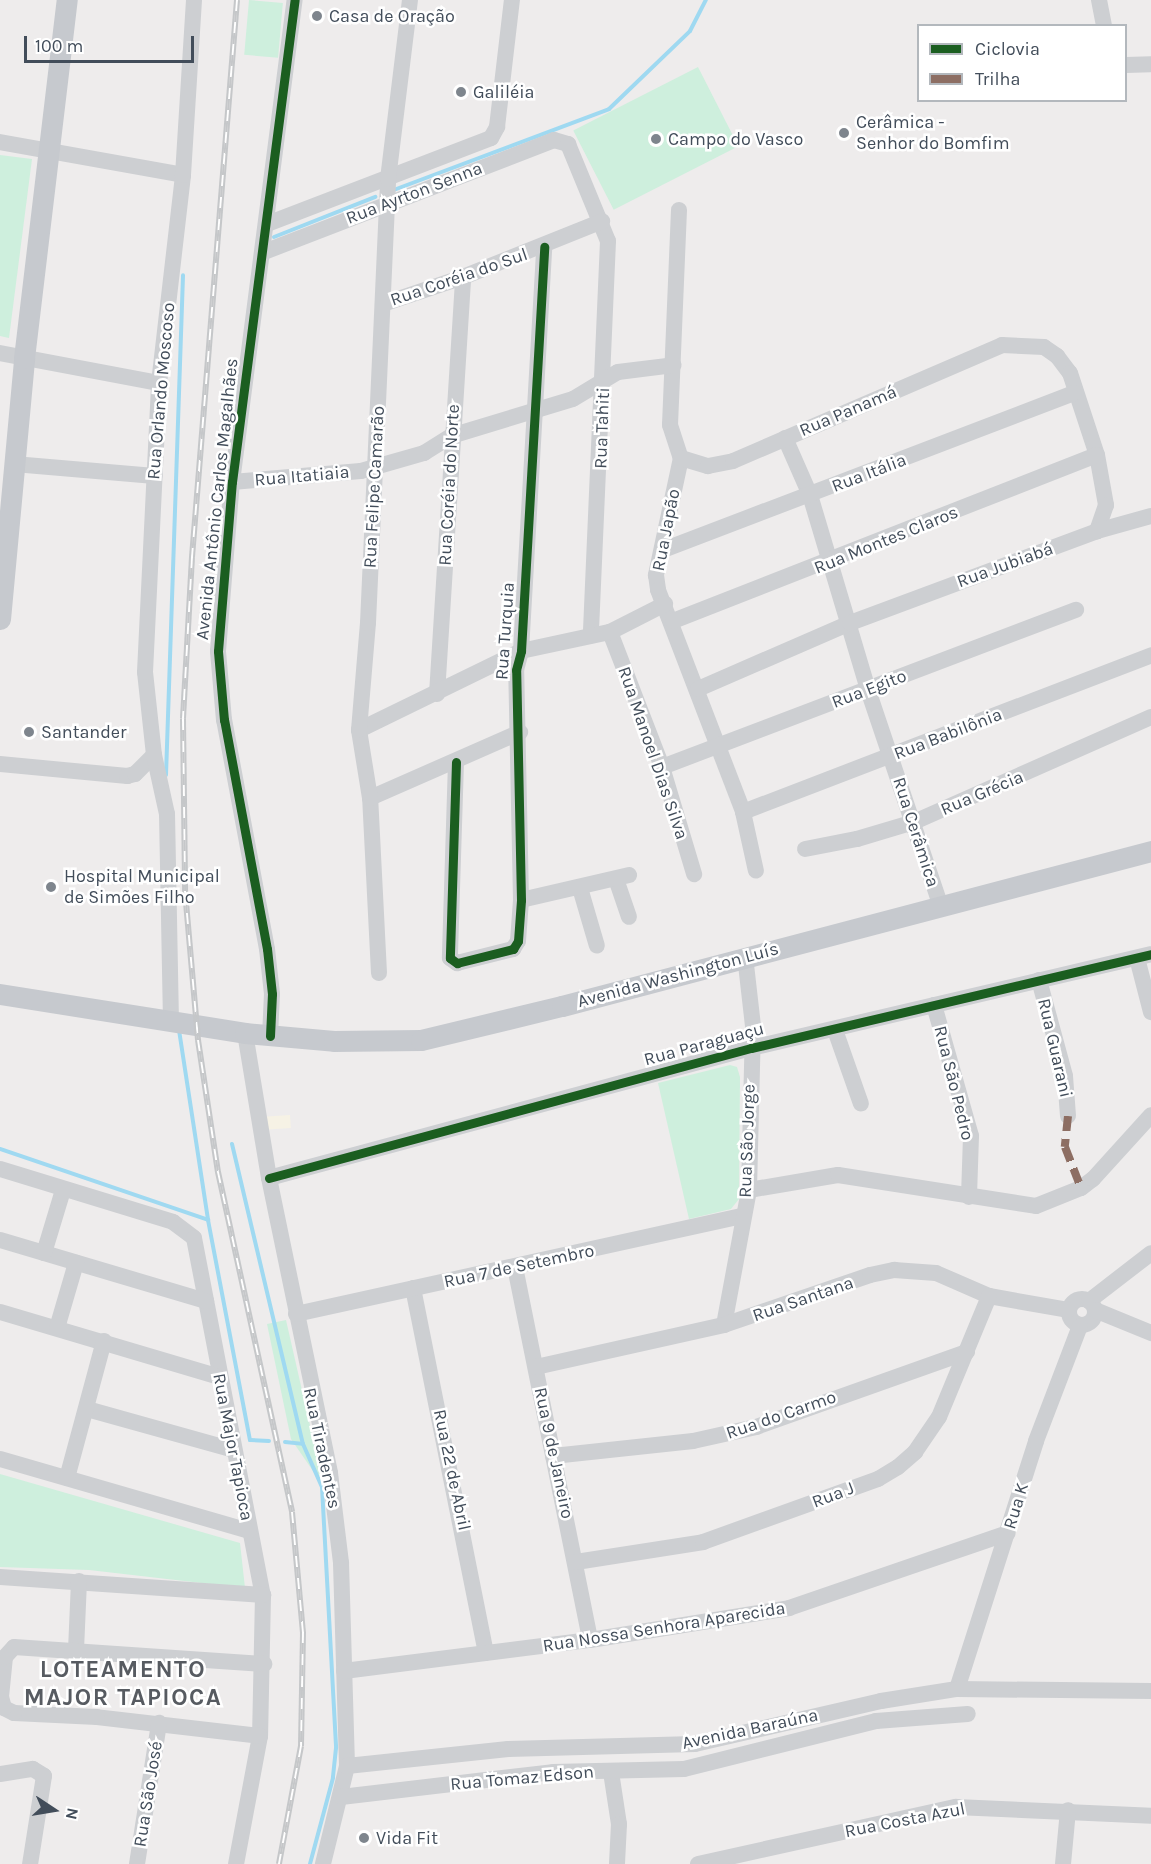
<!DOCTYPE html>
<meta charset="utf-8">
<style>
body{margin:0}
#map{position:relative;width:1151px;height:1864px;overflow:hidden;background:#eeecec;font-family:Karla,sans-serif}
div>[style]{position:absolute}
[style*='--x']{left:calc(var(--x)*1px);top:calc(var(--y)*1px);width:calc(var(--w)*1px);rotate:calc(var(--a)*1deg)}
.commercial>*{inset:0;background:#f6f2e5;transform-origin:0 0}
.green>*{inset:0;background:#ceefdd;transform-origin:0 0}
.stream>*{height:4px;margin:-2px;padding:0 2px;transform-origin:2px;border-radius:2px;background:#9fd9f1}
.minor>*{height:16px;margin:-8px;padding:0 8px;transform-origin:8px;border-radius:8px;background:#cdcfd2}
.minor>.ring{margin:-8px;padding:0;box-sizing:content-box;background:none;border:16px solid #cdcfd2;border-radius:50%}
.major>*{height:21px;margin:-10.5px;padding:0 10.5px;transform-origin:10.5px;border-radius:10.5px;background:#c6c9ce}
.rail>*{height:6px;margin-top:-3px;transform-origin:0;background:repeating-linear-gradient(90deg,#fff 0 11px,#c5c7c9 0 22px);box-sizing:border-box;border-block:2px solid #c5c7c9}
.quiet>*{height:8px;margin-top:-4px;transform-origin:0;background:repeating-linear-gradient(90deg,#8d6e63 0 15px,transparent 0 23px)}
.cycleway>*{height:9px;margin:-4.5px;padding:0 4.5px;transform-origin:4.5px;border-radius:4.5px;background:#1b5e20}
.dots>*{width:16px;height:16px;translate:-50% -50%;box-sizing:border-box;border:3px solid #fff;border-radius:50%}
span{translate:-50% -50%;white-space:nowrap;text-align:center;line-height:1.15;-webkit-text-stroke:5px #fff;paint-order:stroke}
.poi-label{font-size:18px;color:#424d5a}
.left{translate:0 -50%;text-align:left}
.street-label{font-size:18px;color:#424d5a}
.district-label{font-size:24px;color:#575b61;font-weight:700;letter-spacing:1.5px}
.legend{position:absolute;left:917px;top:24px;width:210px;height:78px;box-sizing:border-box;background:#fff;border:2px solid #b3b8bd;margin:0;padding:8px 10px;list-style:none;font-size:18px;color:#424d5a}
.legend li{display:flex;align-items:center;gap:12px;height:30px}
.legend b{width:30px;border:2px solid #b3b8bd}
.north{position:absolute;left:24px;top:1780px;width:60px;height:60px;-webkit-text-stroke:4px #fff;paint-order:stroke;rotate:102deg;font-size:16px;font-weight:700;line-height:24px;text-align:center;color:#424d5a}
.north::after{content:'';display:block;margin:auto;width:21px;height:27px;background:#424d5a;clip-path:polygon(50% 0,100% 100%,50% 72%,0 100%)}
.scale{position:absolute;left:24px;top:36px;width:170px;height:27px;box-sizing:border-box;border:3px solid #424d5a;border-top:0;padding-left:8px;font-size:18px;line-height:21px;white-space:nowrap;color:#424d5a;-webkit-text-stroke:4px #fff;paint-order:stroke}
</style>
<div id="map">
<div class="commercial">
<i style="left:290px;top:1115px;width:13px;height:23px;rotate:86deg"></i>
</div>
<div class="green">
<i style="left:249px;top:0;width:34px;height:55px;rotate:5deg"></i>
<i style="left:698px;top:67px;width:89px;height:140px;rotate:63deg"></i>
<i style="clip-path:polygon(0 155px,32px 159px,9px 338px,0 336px)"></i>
<i style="clip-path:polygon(730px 1065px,737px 1067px,740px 1077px,739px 1199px,731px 1209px,689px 1219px,658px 1083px)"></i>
<i style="clip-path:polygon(286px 1320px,324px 1487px,291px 1439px,267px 1324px)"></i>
<i style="clip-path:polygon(0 1474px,240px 1543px,245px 1588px,89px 1570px,0 1567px)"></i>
</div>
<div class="stream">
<i style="--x:391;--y:191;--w:233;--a:-20.6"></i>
<i style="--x:609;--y:109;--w:112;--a:-43.9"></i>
<i style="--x:690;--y:31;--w:35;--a:-63"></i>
<i style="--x:274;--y:237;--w:109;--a:-21.6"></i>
<i style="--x:166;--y:775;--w:500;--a:-88.05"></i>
<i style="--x:179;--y:1030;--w:192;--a:81.3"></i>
<i style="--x:208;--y:1220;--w:224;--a:79.2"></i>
<i style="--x:250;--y:1440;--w:19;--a:3"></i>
<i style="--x:232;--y:1144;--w:308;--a:76.7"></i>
<i style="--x:0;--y:1149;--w:220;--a:18.8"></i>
<i style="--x:285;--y:1442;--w:18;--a:6"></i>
<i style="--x:303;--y:1444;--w:47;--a:66.2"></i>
<i style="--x:322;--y:1487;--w:261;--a:86.9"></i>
<i style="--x:336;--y:1748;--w:30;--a:96"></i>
<i style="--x:333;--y:1778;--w:89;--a:105"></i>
</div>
<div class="minor">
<i style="--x:1099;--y:0;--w:26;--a:79"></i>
<i style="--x:1126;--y:65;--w:25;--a:-2"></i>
<i style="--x:0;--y:142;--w:186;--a:10.2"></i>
<i style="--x:679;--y:210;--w:215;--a:92.4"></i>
<i style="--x:670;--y:425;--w:35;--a:72"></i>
<i style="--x:681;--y:458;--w:120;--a:102.1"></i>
<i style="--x:656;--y:575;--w:15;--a:82"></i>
<i style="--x:658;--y:590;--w:238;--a:69"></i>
<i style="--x:743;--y:812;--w:60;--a:77.6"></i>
<i style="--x:267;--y:224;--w:240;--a:-21"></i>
<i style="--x:491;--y:138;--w:13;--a:-61"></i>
<i style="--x:497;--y:127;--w:128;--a:-83.3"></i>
<i style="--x:264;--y:252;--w:311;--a:-21.1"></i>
<i style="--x:554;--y:140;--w:15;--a:16"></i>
<i style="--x:568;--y:144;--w:105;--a:67.6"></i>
<i style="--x:608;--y:241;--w:395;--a:92.5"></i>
<i style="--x:383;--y:304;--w:84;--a:-18.6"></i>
<i style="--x:463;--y:277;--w:150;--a:-21.9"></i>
<i style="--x:0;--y:353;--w:162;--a:10.7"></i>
<i style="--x:785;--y:438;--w:62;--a:66.3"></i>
<i style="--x:810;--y:495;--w:203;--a:73.4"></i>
<i style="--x:868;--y:690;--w:229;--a:71.4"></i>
<i style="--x:681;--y:458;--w:28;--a:17"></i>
<i style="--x:708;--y:466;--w:25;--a:-11"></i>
<i style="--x:733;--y:461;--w:293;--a:-23.3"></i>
<i style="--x:1002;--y:345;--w:42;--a:2.7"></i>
<i style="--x:1044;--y:347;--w:16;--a:35"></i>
<i style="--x:1057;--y:356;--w:21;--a:53"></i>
<i style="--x:1070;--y:373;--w:86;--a:71.8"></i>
<i style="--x:1097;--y:455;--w:51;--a:79.8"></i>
<i style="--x:1106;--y:505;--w:28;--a:109"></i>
<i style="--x:14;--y:464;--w:141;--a:4.9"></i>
<i style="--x:232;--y:482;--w:129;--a:-4.9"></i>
<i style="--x:361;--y:471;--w:66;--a:-15.9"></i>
<i style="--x:424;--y:453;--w:32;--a:-32"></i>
<i style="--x:451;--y:436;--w:127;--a:-16.9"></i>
<i style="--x:573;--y:399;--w:52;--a:-31"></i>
<i style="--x:618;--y:372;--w:56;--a:-7.1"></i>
<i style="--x:663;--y:550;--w:440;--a:-20.9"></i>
<i style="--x:673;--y:621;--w:455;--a:-21.4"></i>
<i style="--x:610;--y:632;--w:145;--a:68.9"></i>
<i style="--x:662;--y:767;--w:112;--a:73.3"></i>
<i style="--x:698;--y:689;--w:166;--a:-23.5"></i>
<i style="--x:850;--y:623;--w:264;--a:-20.4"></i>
<i style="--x:1097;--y:531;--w:56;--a:-15.5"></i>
<i style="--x:437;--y:694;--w:418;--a:-86.4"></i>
<i style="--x:359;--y:730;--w:180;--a:-26"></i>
<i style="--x:521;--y:651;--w:91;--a:-12.1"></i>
<i style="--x:610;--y:632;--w:62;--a:-27"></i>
<i style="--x:456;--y:762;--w:196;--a:91.8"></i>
<i style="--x:450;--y:958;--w:9;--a:36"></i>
<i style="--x:457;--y:963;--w:58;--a:-14"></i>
<i style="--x:513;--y:949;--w:9;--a:-58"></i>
<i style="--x:518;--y:941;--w:41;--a:-85.8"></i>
<i style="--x:521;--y:900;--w:230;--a:-91.2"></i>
<i style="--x:516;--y:670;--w:20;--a:-75"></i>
<i style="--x:521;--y:651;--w:405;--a:-86.7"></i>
<i style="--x:0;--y:764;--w:128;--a:5.4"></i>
<i style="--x:127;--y:776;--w:8;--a:-14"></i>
<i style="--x:135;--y:774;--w:27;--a:-45"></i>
<i style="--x:662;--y:767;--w:443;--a:-20.8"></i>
<i style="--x:370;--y:798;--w:164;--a:-23.7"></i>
<i style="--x:743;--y:812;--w:437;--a:-21"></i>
<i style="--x:805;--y:849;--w:53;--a:-10.9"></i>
<i style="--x:857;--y:839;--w:59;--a:-16.6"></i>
<i style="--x:914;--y:822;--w:259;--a:-23.9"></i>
<i style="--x:616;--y:879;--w:40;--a:71.1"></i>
<i style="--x:580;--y:888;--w:60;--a:73.7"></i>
<i style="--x:521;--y:900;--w:111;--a:-13"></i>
<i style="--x:1137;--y:958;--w:56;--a:75.5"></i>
<i style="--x:379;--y:973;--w:175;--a:-92.9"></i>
<i style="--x:370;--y:798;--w:69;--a:-99.2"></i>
<i style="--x:359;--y:730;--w:107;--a:-85.2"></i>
<i style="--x:368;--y:623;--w:444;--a:-87.4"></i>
<i style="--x:388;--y:179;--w:180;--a:-83"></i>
<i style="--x:1039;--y:980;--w:99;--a:74.8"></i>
<i style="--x:1065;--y:1076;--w:40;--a:85.7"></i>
<i style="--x:934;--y:1005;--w:136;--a:74.2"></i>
<i style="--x:971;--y:1136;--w:61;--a:91.9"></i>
<i style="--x:171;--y:1022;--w:208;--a:-91.1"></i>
<i style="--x:167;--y:814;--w:60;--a:-102.4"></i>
<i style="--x:154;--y:755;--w:83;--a:-96.2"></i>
<i style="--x:145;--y:672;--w:289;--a:-87.2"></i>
<i style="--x:159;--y:383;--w:209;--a:-83.4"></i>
<i style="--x:183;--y:175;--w:175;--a:-86.4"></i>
<i style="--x:835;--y:1030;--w:78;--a:70.6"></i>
<i style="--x:245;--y:1033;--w:147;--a:80.6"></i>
<i style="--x:269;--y:1178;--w:301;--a:78.3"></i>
<i style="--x:330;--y:1473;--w:91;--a:83"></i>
<i style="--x:341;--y:1563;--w:203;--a:88.3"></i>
<i style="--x:347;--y:1766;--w:101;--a:103.8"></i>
<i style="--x:270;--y:1036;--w:42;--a:-87.3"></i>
<i style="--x:272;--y:994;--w:45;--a:-96.3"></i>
<i style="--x:267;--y:949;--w:233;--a:-100.6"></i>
<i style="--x:224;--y:720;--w:69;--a:-95"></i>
<i style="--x:218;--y:651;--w:170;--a:-85.3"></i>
<i style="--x:232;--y:482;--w:486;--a:-82.6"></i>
<i style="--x:0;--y:1169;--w:181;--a:17"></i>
<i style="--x:173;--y:1222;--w:26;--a:37"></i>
<i style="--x:194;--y:1238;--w:364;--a:79.1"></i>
<i style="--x:263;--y:1595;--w:141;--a:91.2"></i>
<i style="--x:260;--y:1736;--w:130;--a:100.6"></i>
<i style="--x:269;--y:1178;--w:499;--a:-15.1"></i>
<i style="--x:751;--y:1048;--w:411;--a:-13.2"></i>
<i style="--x:749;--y:1190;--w:90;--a:-9.6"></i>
<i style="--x:838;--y:1175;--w:200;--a:8.9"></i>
<i style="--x:1036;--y:1206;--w:48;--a:-21.8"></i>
<i style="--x:1081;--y:1188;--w:15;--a:-37"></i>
<i style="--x:1093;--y:1179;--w:86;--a:-47.8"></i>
<i style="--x:0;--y:1240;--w:215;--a:16.5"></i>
<i style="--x:44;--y:1253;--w:66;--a:-73.2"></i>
<i style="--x:515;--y:1267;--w:380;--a:78.6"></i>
<i style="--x:413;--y:1288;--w:372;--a:78.7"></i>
<i class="ring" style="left:1069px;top:1299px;width:10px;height:10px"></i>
<i style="--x:1089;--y:1301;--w:78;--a:-37.7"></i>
<i style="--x:1095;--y:1310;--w:61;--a:22.3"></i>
<i style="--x:0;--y:1312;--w:229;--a:16.5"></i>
<i style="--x:296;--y:1314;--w:458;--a:-12.4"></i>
<i style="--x:724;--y:1325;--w:137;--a:-79.5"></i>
<i style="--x:749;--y:1190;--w:164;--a:-88.6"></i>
<i style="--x:753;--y:1026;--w:70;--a:-96.5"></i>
<i style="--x:57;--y:1328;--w:68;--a:-73.7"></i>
<i style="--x:536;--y:1367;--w:193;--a:-12.6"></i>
<i style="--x:724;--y:1325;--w:154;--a:-18.9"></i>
<i style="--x:870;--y:1275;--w:25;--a:-12"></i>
<i style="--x:894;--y:1270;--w:42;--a:4.1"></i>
<i style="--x:936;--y:1273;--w:58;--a:23.5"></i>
<i style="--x:989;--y:1296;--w:80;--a:10"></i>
<i style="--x:87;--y:1409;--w:153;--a:15.6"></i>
<i style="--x:553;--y:1456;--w:141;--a:-6.1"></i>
<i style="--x:693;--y:1441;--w:65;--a:-12.5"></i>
<i style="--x:756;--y:1427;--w:224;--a:-19.6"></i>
<i style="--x:0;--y:1459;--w:259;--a:16.1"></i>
<i style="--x:67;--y:1478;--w:142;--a:-74.9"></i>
<i style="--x:576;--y:1562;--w:129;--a:-8.9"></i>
<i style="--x:703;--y:1542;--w:186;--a:-19.8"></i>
<i style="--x:878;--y:1479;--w:23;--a:-31"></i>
<i style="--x:898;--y:1467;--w:23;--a:-41"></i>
<i style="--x:915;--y:1452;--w:42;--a:-55.6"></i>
<i style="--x:939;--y:1417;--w:131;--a:-67.5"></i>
<i style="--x:0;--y:1577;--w:264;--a:3.9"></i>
<i style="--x:76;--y:1650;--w:69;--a:-87.5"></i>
<i style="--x:344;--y:1671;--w:248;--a:-7.2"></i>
<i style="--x:590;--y:1640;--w:202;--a:-9.1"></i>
<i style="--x:789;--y:1608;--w:231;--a:-18.9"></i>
<i style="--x:957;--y:1689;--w:260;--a:-72.3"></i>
<i style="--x:1036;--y:1441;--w:123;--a:-69.1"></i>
<i style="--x:260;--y:1736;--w:164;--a:-173.4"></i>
<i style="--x:97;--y:1717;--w:83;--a:-177.2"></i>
<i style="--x:14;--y:1713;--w:11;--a:-153"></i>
<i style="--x:4;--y:1708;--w:11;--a:-105"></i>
<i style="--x:1;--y:1697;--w:40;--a:-84.3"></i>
<i style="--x:5;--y:1657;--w:13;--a:-48"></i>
<i style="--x:14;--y:1647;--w:251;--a:3.9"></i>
<i style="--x:347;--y:1766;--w:162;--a:-6"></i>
<i style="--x:508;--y:1749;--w:187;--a:-1.5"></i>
<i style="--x:695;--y:1744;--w:191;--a:-13"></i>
<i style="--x:881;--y:1701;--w:77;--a:-9"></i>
<i style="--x:957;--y:1689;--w:194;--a:0.6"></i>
<i style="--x:611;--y:1772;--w:53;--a:81.3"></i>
<i style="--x:619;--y:1824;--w:40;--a:92.9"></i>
<i style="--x:0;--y:1774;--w:33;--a:-9"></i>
<i style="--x:33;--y:1769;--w:13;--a:32"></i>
<i style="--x:44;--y:1776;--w:89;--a:99"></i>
<i style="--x:341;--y:1797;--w:213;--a:-6.7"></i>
<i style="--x:553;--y:1772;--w:131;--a:-1.3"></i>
<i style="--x:684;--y:1769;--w:198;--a:-14"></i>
<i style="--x:876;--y:1721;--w:92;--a:-4.4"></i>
<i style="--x:137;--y:1864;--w:143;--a:-81.1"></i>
<i style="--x:698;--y:1864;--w:264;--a:-12.5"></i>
<i style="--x:956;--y:1807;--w:195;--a:2.6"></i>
<i style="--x:1063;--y:1864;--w:54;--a:-84.7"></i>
</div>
<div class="major">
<i style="--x:0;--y:619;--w:262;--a:-84.7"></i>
<i style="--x:24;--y:358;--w:361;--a:-83.2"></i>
<i style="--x:0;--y:994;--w:248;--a:9"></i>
<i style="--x:245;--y:1033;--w:89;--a:5.1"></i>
<i style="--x:334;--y:1041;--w:87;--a:-0.7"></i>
<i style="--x:421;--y:1040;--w:145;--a:-13.6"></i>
<i style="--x:562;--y:1006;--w:609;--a:-14.74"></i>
</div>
<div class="rail">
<i style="--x:237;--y:0;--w:559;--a:94.62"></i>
<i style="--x:192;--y:557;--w:162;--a:93.2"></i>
<i style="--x:183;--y:719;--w:172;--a:89.3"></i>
<i style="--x:185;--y:891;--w:150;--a:85"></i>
<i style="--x:198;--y:1040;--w:134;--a:81.4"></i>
<i style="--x:218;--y:1172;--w:348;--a:77.7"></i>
<i style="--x:292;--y:1512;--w:121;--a:84.8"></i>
<i style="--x:303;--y:1632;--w:114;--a:91"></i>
<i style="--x:301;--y:1746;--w:120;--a:100.6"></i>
</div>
<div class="quiet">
<i style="--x:1068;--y:1116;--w:31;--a:96"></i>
<i style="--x:1065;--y:1147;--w:44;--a:68.7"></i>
</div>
<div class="cycleway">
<i style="--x:456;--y:762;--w:196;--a:91.8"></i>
<i style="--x:450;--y:958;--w:9;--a:36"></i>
<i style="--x:457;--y:963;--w:58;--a:-14"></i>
<i style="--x:513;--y:949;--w:9;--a:-58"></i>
<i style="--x:518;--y:941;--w:41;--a:-85.8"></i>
<i style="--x:521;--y:900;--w:230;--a:-91.2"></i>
<i style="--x:516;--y:670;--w:20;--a:-75"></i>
<i style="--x:521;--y:651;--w:405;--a:-86.7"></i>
<i style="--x:270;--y:1036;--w:42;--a:-87.3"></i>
<i style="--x:272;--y:994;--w:45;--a:-96.3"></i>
<i style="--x:267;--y:949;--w:233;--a:-100.6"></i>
<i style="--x:224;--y:720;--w:69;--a:-95"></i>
<i style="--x:218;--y:651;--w:170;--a:-85.3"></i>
<i style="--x:232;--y:482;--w:486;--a:-82.6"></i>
<i style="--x:269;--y:1178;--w:499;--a:-15.1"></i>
<i style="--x:751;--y:1048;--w:411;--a:-13.2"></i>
</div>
<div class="dots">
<i style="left:317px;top:16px;background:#7e858d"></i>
<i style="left:461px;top:92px;background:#7e858d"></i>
<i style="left:844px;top:133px;background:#7e858d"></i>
<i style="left:656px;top:139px;background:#7e858d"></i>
<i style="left:29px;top:732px;background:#7e858d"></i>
<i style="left:51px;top:887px;background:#7e858d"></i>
<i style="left:364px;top:1838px;background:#7e858d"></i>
</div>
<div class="poi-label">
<span class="left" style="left:329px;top:16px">Casa de Oração</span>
<span class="left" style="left:473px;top:92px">Galiléia</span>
<span class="left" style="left:856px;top:133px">Cerâmica -<br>Senhor do Bomfim</span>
<span class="left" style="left:668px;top:139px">Campo do Vasco</span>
<span class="left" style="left:41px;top:732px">Santander</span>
<span class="left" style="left:64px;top:887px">Hospital Municipal<br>de Simões Filho</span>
<span class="left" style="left:376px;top:1838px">Vida Fit</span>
</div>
<div class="street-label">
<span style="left:414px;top:193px;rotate:-21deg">Rua Ayrton Senna</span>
<span style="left:459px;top:277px;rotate:-19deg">Rua Coréia do Sul</span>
<span style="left:161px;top:391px;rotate:-85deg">Rua Orlando Moscoso</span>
<span style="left:848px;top:411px;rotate:-23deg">Rua Panamá</span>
<span style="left:602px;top:428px;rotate:-88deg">Rua Tahiti</span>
<span style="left:869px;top:473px;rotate:-21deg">Rua Itália</span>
<span style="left:302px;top:476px;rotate:-5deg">Rua Itatiaia</span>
<span style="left:449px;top:485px;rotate:-87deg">Rua Coréia do Norte</span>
<span style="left:374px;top:487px;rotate:-87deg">Rua Felipe Camarão</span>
<span style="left:217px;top:499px;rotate:-84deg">Avenida Antônio Carlos Magalhães</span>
<span style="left:666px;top:530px;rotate:-79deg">Rua Japão</span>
<span style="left:886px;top:540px;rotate:-22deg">Rua Montes Claros</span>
<span style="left:1005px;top:565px;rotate:-20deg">Rua Jubiabá</span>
<span style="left:505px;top:631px;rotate:-86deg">Rua Turquia</span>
<span style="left:869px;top:689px;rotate:-21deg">Rua Egito</span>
<span style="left:948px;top:734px;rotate:-21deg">Rua Babilônia</span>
<span style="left:653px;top:753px;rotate:71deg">Rua Manoel Dias Silva</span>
<span style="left:982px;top:793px;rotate:-23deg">Rua Grécia</span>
<span style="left:916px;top:832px;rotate:72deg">Rua Cerâmica</span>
<span style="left:678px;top:975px;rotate:-15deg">Avenida Washington Luís</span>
<span style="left:704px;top:1044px;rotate:-15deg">Rua Paraguaçu</span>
<span style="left:1055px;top:1048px;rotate:77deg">Rua Guarani</span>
<span style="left:954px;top:1083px;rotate:76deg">Rua São Pedro</span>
<span style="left:747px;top:1141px;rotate:-88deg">Rua São Jorge</span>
<span style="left:519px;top:1266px;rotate:-12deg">Rua 7 de Setembro</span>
<span style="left:803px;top:1299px;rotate:-19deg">Rua Santana</span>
<span style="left:781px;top:1415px;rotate:-19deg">Rua do Carmo</span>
<span style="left:233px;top:1447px;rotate:79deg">Rua Major Tapioca</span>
<span style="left:322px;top:1448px;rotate:78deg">Rua Tiradentes</span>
<span style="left:554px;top:1453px;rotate:78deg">Rua 9 de Janeiro</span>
<span style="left:452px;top:1470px;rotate:78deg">Rua 22 de Abril</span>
<span style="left:833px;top:1495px;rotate:-21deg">Rua J</span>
<span style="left:1016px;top:1506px;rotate:-73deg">Rua K</span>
<span style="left:664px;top:1627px;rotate:-9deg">Rua Nossa Senhora Aparecida</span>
<span style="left:750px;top:1729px;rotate:-12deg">Avenida Baraúna</span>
<span style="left:522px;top:1778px;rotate:-5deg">Rua Tomaz Edson</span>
<span style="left:148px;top:1794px;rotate:-81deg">Rua São José</span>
<span style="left:905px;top:1820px;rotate:-11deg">Rua Costa Azul</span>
</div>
<div class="district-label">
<span style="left:123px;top:1684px">LOTEAMENTO<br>MAJOR TAPIOCA</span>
</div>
<ul class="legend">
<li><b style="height:8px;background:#1b5e20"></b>Ciclovia</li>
<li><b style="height:8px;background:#8d6e63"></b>Trilha</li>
</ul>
<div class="north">N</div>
<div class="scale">100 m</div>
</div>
